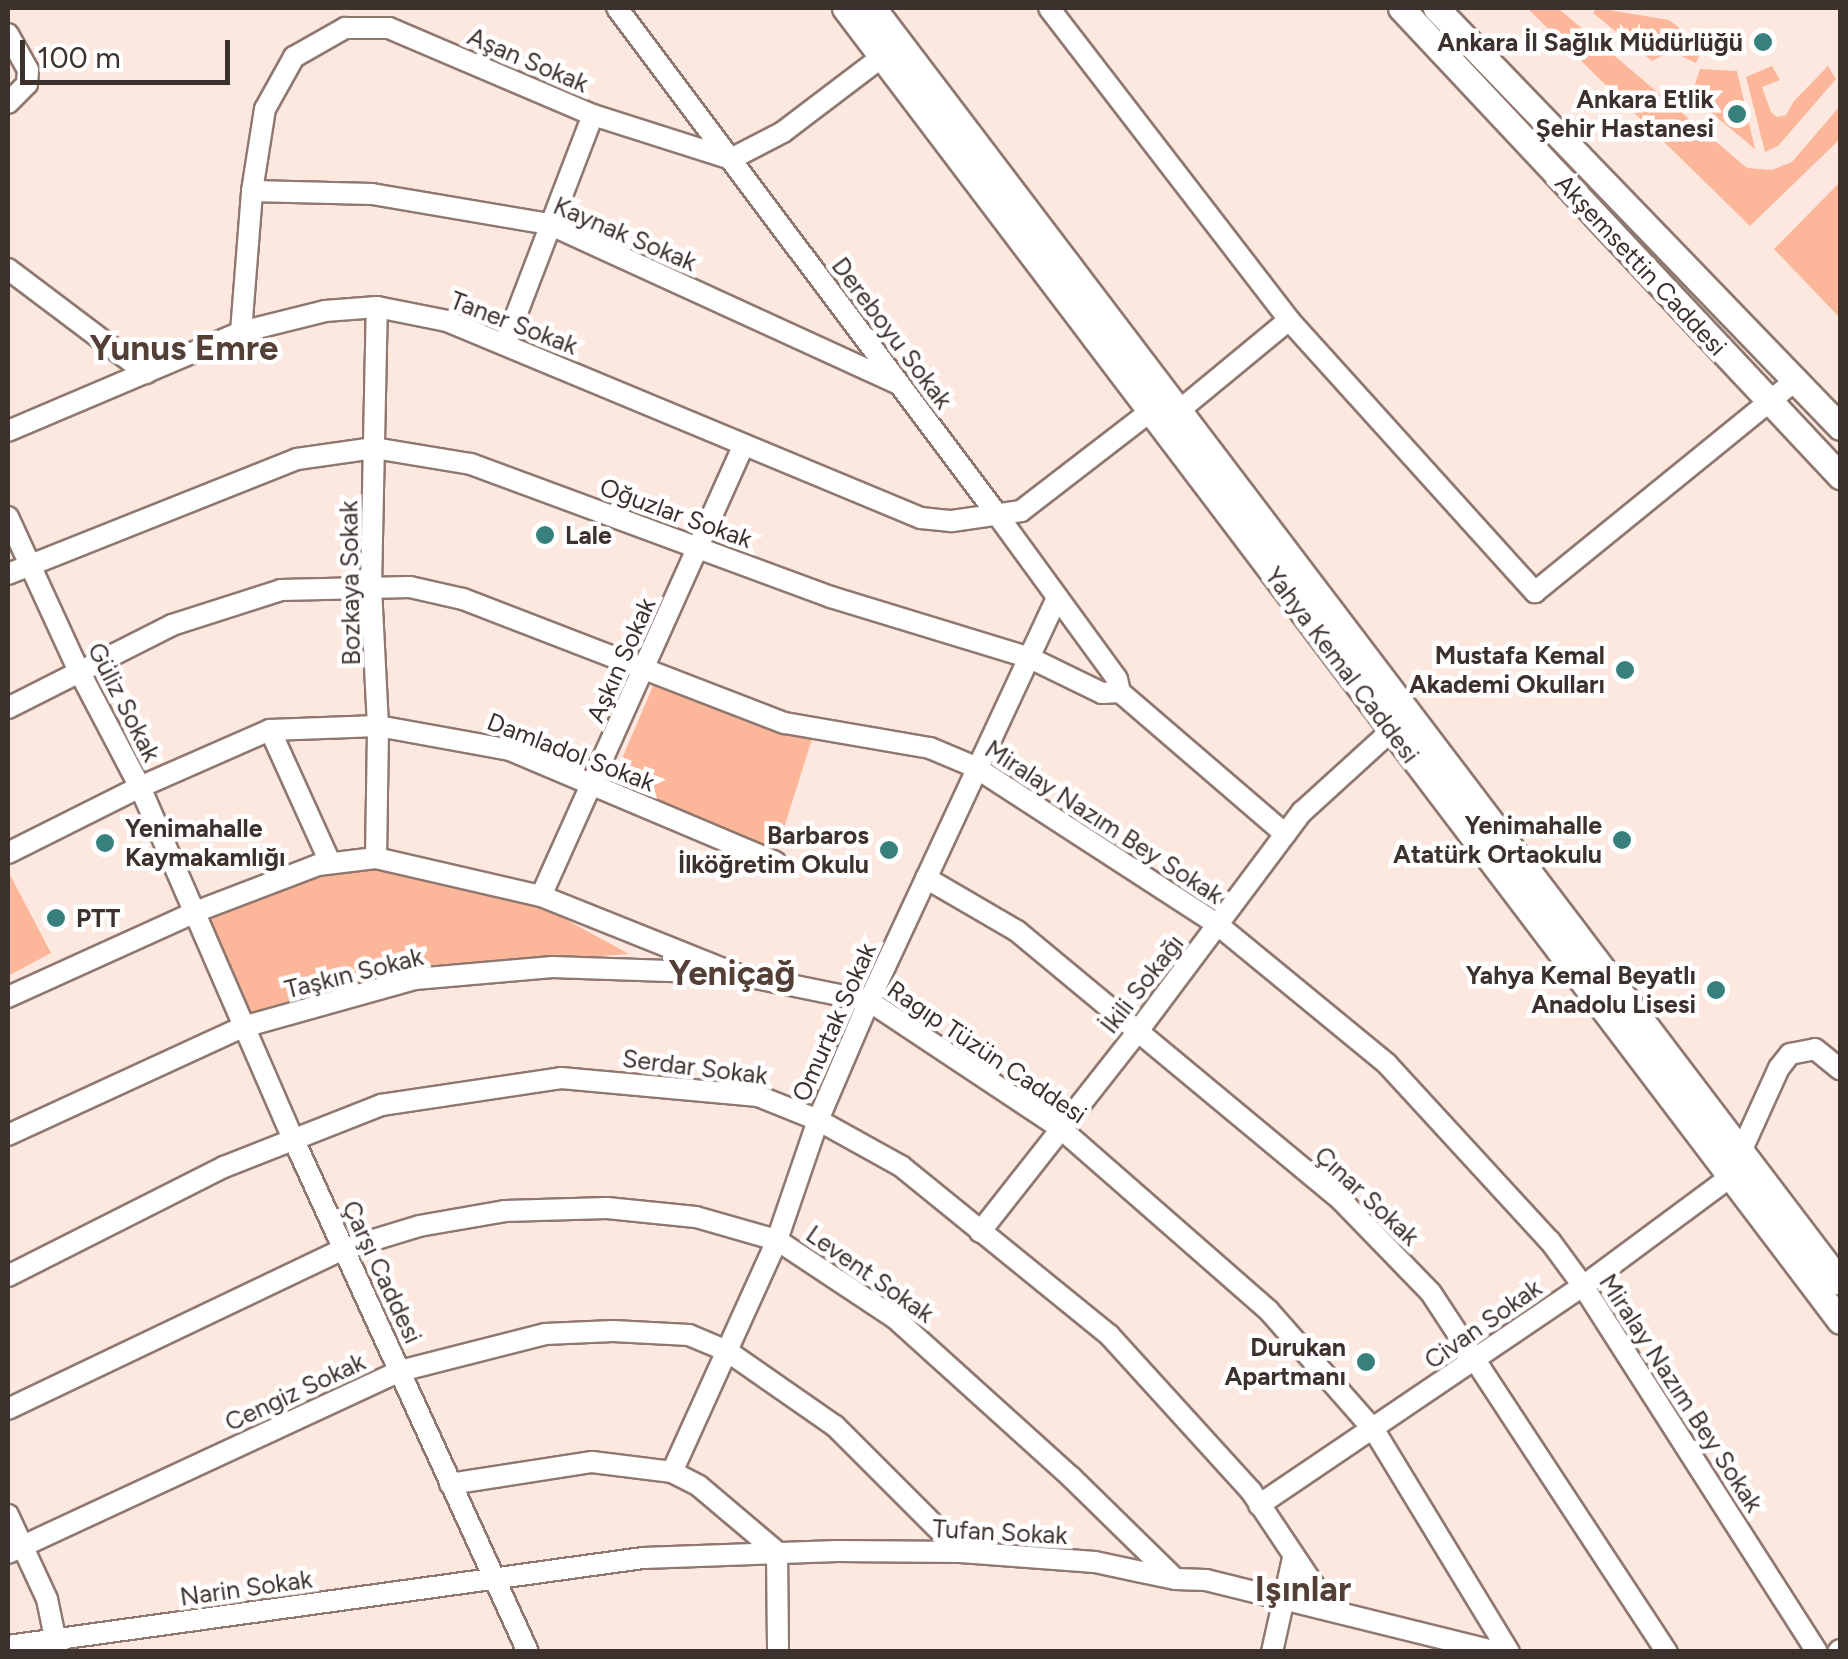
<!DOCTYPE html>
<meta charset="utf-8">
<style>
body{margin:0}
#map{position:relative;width:1848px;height:1659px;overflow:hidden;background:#fde8df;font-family:Figtree,sans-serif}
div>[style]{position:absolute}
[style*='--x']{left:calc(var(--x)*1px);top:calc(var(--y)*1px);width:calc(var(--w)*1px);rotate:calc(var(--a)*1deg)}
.green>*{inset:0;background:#fcb69a}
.roads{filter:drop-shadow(2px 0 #8f786f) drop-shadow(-2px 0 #8f786f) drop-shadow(0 2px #8f786f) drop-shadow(0 -2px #8f786f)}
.minor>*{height:20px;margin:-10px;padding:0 10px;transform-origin:10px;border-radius:10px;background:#fff}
.major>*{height:25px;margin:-12.5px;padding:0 12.5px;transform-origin:12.5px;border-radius:12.5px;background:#fff}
.dots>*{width:28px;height:28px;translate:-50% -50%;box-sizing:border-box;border:5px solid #fff;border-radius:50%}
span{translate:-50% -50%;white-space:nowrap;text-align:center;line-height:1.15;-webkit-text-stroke:9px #fff;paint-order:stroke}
.poi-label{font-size:25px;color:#3c312d;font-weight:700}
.right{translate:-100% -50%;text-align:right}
.left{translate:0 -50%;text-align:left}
.street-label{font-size:25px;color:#3c312d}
.district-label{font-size:35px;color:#543f37;font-weight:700}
.frame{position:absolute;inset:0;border:10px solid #3c312d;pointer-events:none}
.scale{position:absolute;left:20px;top:40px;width:210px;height:45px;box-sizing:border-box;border:5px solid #3c312d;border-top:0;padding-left:12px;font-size:30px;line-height:35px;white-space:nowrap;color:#3c312d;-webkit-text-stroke:8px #fff;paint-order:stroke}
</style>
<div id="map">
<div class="green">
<i style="clip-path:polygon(1527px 8px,1558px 8px,1747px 168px,1772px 170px,1792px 162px,1840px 106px,1840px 139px,1750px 226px)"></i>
<i style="clip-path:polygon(1597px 8px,1669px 20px,1703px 46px,1696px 63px,1671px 51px,1652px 61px,1593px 13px)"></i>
<i style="clip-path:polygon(1772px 66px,1780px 80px,1762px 87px,1771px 112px,1777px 117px,1786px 115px,1794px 101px,1828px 66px,1836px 79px,1778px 146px,1765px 152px,1746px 77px)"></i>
<i style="clip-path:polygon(1700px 69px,1737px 71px,1755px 149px,1691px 96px)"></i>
<i style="clip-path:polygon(1840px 182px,1840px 318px,1774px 249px)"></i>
<i style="clip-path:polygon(653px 686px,812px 739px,776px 853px,612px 782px)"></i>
<i style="clip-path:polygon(394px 867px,534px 902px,629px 954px,415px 969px,247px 1018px,202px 909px,329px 868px)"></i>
<i style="clip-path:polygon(8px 871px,51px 953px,8px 976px)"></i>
</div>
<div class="roads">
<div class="minor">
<i style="--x:617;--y:8;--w:631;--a:53.11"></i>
<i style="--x:996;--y:513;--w:205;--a:53.9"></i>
<i style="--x:1117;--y:679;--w:13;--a:77"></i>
<i style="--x:1049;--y:8;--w:394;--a:52.4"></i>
<i style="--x:1289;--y:320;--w:367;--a:47.9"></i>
<i style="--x:1535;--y:592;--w:338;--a:-39.1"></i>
<i style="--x:8;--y:34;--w:41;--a:60.9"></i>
<i style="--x:28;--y:70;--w:14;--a:94"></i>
<i style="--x:27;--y:84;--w:27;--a:135"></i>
<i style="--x:252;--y:191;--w:120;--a:1.4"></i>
<i style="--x:372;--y:194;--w:180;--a:9.6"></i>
<i style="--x:549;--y:224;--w:384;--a:24.6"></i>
<i style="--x:8;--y:269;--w:173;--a:37"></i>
<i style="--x:241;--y:332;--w:141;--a:-85.5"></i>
<i style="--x:252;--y:191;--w:83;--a:-81"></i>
<i style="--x:265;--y:109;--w:60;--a:-60.9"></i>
<i style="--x:294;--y:57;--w:59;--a:-29.6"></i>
<i style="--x:345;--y:28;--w:44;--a:0"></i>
<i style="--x:389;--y:28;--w:222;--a:23.1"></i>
<i style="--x:593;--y:115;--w:145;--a:17.7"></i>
<i style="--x:731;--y:159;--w:59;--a:-27.4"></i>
<i style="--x:783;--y:132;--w:126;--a:-37.2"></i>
<i style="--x:505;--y:344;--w:245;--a:-69"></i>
<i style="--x:8;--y:431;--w:253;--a:-23"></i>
<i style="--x:241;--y:332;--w:87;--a:-14"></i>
<i style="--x:325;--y:311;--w:52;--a:-4.4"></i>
<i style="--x:377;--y:307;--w:71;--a:11.3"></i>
<i style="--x:447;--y:321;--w:513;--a:22.57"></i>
<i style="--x:921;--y:518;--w:31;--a:6"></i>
<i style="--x:952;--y:521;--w:70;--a:-8.2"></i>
<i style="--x:1021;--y:511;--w:164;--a:-37.6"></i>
<i style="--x:1151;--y:411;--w:30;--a:-4"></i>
<i style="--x:1181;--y:409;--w:140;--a:-39.5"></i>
<i style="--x:8;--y:517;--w:167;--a:65.3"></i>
<i style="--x:78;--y:669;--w:133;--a:62.3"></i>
<i style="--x:140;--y:787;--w:381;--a:66.5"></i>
<i style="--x:292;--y:1136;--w:567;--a:65.42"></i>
<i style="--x:8;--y:574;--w:311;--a:-21.7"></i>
<i style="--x:297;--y:459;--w:78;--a:-8.1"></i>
<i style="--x:374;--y:448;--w:98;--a:9.4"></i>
<i style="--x:471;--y:464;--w:384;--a:20.3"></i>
<i style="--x:831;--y:597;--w:208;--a:17"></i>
<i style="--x:1030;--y:658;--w:80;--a:25.9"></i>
<i style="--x:1102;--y:693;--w:18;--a:-3"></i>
<i style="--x:1120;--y:692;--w:218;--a:40.7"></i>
<i style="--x:8;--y:708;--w:184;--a:-26.8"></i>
<i style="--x:172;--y:625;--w:114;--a:-17.8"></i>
<i style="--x:281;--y:590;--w:129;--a:-1.3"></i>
<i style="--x:410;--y:587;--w:54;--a:12.8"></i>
<i style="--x:463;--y:599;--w:345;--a:21.1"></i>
<i style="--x:785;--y:723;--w:147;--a:9.8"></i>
<i style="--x:930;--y:748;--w:49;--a:22.9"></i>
<i style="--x:975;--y:767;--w:290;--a:33"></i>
<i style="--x:1218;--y:925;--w:219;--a:39.4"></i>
<i style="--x:1387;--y:1064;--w:241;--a:47.4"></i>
<i style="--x:1550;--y:1241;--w:56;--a:53.7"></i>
<i style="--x:1583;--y:1286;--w:434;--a:57.4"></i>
<i style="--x:270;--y:730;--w:145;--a:65.6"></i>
<i style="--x:8;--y:853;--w:148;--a:-26.6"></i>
<i style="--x:140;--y:787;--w:142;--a:-23.7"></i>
<i style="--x:270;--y:730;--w:108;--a:-2.1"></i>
<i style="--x:378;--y:726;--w:134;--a:10.3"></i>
<i style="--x:510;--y:750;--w:288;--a:22.9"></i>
<i style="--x:376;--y:858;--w:132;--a:-89.1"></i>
<i style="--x:378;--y:726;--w:140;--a:-92.9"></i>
<i style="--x:371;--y:586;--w:279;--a:-88.8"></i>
<i style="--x:926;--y:878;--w:105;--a:30.2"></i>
<i style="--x:1017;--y:931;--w:421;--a:39.7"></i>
<i style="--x:1341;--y:1200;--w:129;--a:45.9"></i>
<i style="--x:1431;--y:1293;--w:430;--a:56.7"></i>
<i style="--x:541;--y:896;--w:495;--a:-65.8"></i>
<i style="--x:8;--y:997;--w:205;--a:-24.4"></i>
<i style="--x:195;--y:912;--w:132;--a:-20.9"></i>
<i style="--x:318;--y:865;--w:58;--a:-6.9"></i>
<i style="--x:376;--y:858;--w:169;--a:13"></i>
<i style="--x:541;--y:896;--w:210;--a:21.8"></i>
<i style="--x:736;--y:974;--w:136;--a:11.5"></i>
<i style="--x:869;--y:1001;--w:228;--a:33.6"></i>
<i style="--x:1059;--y:1127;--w:279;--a:41.2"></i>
<i style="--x:1269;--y:1311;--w:159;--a:48.6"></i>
<i style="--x:1374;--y:1430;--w:260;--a:58.7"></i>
<i style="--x:8;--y:1135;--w:259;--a:-24.7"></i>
<i style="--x:243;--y:1027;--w:179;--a:-15.6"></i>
<i style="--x:415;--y:979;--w:138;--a:-5"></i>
<i style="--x:552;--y:967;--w:168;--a:2"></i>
<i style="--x:980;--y:1232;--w:256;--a:-51.8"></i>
<i style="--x:1138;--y:1031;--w:274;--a:-53.2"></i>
<i style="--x:1302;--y:812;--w:122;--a:-42.3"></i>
<i style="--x:8;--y:1276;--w:242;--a:-26.8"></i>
<i style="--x:224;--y:1167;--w:169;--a:-21.5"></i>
<i style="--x:381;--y:1105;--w:182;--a:-8.5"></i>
<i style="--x:561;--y:1078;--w:198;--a:5.2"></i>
<i style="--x:758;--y:1096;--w:65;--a:21.8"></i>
<i style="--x:818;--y:1120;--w:95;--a:29"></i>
<i style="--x:901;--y:1166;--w:268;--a:39.1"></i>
<i style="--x:1109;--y:1335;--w:211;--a:47.7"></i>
<i style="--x:1251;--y:1491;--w:141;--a:56.3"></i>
<i style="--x:8;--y:1409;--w:372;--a:-25.5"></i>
<i style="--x:344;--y:1249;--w:78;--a:-17"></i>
<i style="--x:419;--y:1226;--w:87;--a:-9.9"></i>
<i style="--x:505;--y:1211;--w:102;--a:-1.7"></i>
<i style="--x:607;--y:1208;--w:89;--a:5.8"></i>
<i style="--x:696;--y:1217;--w:84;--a:15.9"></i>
<i style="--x:777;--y:1240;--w:141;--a:33.5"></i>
<i style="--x:895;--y:1318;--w:237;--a:42.1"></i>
<i style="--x:1071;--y:1477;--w:144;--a:44.4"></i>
<i style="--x:672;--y:1472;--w:255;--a:-65.6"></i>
<i style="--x:777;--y:1240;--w:127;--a:-71.1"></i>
<i style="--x:818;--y:1120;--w:129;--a:-66.8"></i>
<i style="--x:869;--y:1001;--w:445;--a:-65"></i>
<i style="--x:450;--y:1484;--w:144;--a:-8.8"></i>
<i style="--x:592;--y:1462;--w:81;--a:7.1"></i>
<i style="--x:672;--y:1472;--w:30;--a:27"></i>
<i style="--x:699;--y:1486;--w:102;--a:40.2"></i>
<i style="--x:777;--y:1552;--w:100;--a:89.4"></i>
<i style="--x:1259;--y:1505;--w:391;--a:-34.1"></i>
<i style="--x:1583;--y:1286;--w:182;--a:-36.5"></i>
<i style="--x:1729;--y:1178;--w:121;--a:-65.6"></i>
<i style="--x:1779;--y:1068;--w:18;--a:-52"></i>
<i style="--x:1790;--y:1054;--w:25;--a:-11"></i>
<i style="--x:1815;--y:1049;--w:32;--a:39"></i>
<i style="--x:8;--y:1515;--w:93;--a:65.1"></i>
<i style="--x:47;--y:1599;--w:54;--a:78.3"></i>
<i style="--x:8;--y:1553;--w:432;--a:-24.9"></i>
<i style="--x:400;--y:1371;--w:150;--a:-14.3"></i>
<i style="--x:545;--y:1334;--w:68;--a:-2.5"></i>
<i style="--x:613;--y:1331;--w:76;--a:3"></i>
<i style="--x:689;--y:1335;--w:41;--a:22.8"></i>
<i style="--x:727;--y:1351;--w:131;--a:34.8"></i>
<i style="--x:835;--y:1426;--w:178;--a:45"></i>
<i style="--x:8;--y:1646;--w:641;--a:-7.89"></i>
<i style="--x:643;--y:1558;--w:194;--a:-2.1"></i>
<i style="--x:837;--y:1551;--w:124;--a:0.5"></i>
<i style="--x:961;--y:1552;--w:134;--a:4.3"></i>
<i style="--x:1095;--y:1562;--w:82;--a:12"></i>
<i style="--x:1175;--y:1579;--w:31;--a:2"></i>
<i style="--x:1206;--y:1580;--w:300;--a:13.9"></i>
<i style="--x:1272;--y:1652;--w:96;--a:-77.4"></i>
<i style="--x:1838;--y:1652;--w:3;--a:-45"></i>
</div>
<div class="major">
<i style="--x:845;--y:8;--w:1647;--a:52.84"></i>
<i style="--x:873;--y:8;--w:1599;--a:52.8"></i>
<i style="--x:1401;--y:8;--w:642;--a:46.83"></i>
<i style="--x:1436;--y:8;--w:582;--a:46.04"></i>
</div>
</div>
<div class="dots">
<i style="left:1763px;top:42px;background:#37807e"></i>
<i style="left:1737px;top:114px;background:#37807e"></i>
<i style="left:545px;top:535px;background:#37807e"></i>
<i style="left:1625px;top:670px;background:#37807e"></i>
<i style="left:1622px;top:840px;background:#37807e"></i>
<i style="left:105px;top:843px;background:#37807e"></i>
<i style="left:889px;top:850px;background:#37807e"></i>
<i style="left:56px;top:918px;background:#37807e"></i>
<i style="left:1716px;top:990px;background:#37807e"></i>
<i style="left:1366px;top:1362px;background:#37807e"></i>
</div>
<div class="poi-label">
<span class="right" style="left:1743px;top:42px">Ankara İl Sağlık Müdürlüğü</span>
<span class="right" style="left:1714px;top:114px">Ankara Etlik<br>Şehir Hastanesi</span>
<span class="left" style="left:565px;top:535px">Lale</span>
<span class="right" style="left:1605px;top:670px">Mustafa Kemal<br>Akademi Okulları</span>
<span class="right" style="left:1602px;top:840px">Yenimahalle<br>Atatürk Ortaokulu</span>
<span class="left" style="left:125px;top:843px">Yenimahalle<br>Kaymakamlığı</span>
<span class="right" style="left:869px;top:850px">Barbaros<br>İlköğretim Okulu</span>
<span class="left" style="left:76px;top:918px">PTT</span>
<span class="right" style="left:1696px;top:990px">Yahya Kemal Beyatlı<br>Anadolu Lisesi</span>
<span class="right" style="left:1346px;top:1362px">Durukan<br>Apartmanı</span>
</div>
<div class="street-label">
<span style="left:528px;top:60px;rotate:23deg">Aşan Sokak</span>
<span style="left:625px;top:234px;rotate:23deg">Kaynak Sokak</span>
<span style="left:1641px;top:265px;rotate:47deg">Akşemsettin Caddesi</span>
<span style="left:514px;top:323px;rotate:21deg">Taner Sokak</span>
<span style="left:892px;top:333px;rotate:53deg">Dereboyu Sokak</span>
<span style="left:676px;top:513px;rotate:20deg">Oğuzlar Sokak</span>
<span style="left:350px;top:583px;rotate:-91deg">Bozkaya Sokak</span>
<span style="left:621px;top:660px;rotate:-66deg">Aşkın Sokak</span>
<span style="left:1342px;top:665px;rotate:53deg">Yahya Kemal Caddesi</span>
<span style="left:124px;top:702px;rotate:63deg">Güliz Sokak</span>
<span style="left:571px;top:752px;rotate:21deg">Damladol Sokak</span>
<span style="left:1104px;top:822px;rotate:33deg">Miralay Nazım Bey Sokak</span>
<span style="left:354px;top:973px;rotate:-14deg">Taşkın Sokak</span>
<span style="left:1142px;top:984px;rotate:-52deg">İkili Sokağı</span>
<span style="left:834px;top:1022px;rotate:-66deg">Omurtak Sokak</span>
<span style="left:987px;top:1052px;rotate:34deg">Ragıp Tüzün Caddesi</span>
<span style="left:695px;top:1067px;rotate:7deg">Serdar Sokak</span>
<span style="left:1367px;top:1196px;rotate:43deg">Çınar Sokak</span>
<span style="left:382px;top:1272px;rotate:65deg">Çarşı Caddesi</span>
<span style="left:870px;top:1274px;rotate:35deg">Levent Sokak</span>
<span style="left:1483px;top:1324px;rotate:-35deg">Civan Sokak</span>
<span style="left:295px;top:1392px;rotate:-25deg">Cengiz Sokak</span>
<span style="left:1681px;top:1393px;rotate:57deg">Miralay Nazım Bey Sokak</span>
<span style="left:1000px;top:1532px;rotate:3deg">Tufan Sokak</span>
<span style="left:246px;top:1588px;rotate:-8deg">Narin Sokak</span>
</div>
<div class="district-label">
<span style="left:184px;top:348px">Yunus Emre</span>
<span style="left:732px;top:973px">Yeniçağ</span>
<span style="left:1303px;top:1589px">Işınlar</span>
</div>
<div class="frame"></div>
<div class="scale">100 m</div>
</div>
